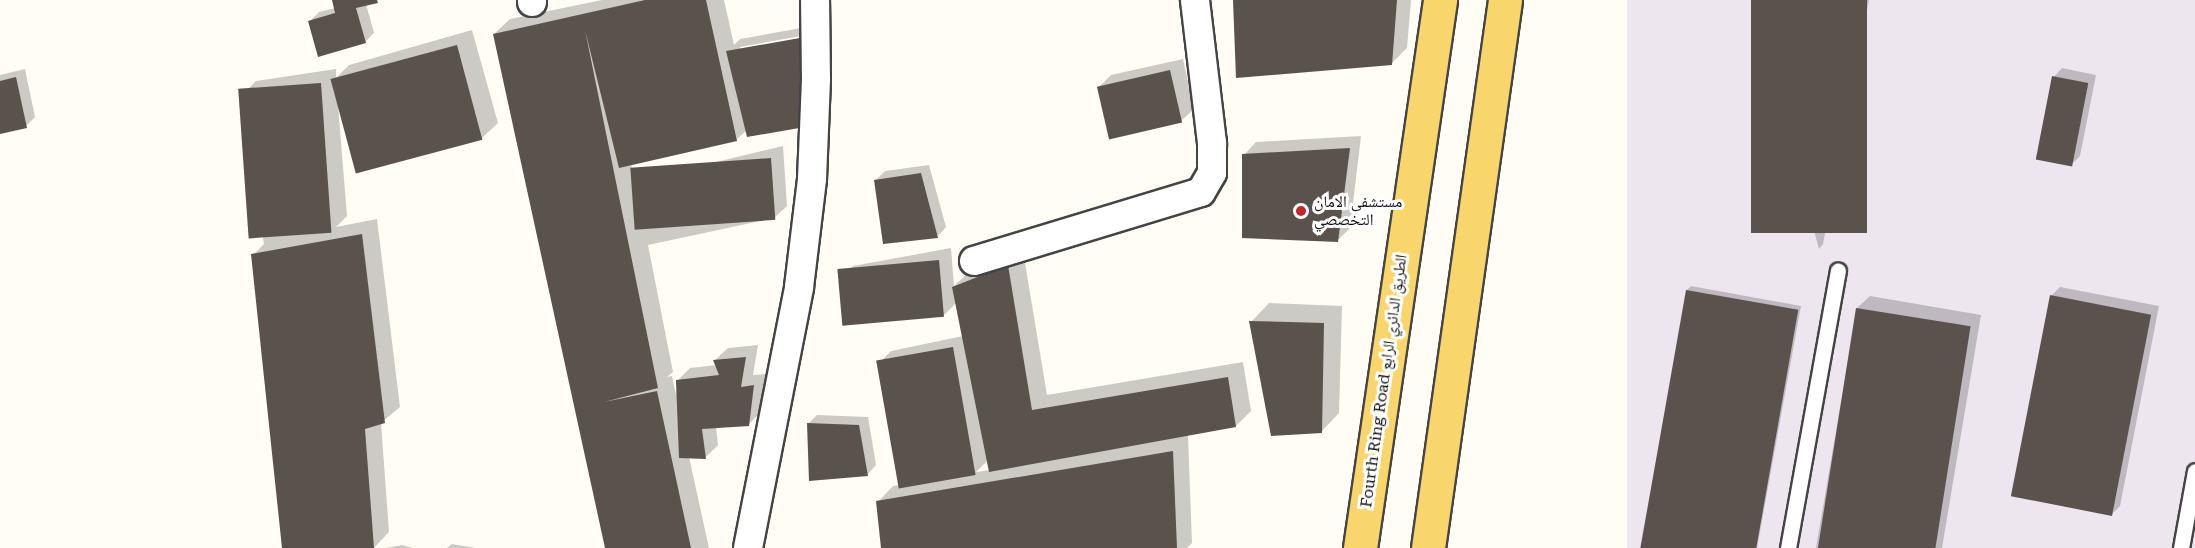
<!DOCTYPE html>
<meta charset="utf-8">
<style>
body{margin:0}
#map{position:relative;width:2195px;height:548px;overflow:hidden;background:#fffdf5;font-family:"Roboto Serif","Noto Naskh Arabic",serif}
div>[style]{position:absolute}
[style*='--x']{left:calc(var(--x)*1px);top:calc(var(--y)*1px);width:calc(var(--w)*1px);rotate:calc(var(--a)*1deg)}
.industrial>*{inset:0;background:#eee6ef;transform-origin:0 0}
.shadow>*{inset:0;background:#0003}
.building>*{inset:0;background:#5a524d;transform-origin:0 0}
.roads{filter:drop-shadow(2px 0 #444) drop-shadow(-2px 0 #444) drop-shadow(0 2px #444) drop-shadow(0 -2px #444)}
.service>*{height:15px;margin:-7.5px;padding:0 7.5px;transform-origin:7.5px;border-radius:7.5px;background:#fff}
.minor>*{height:28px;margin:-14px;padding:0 14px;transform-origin:14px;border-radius:14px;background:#fff}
.primary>*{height:33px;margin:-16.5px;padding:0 16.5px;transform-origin:16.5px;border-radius:16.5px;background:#f9d66b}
.dots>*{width:16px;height:16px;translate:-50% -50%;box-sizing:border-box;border:3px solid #fff;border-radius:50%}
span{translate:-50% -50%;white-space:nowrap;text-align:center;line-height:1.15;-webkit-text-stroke:6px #fff;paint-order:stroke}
.poi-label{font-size:16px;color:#111}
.left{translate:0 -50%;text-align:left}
.street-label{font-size:16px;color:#111}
</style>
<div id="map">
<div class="industrial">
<i style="left:1627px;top:0;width:568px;height:555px"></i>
</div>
<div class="shadow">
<i style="clip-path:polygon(333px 0,378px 0,366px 4px,374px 33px,365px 42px,310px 21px,319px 12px,335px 8px)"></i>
<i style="clip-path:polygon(evenodd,602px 0,724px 0,734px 45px,740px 39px,823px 24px,817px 113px,804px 125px,748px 135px,747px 130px,736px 140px,631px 164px,636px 190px,649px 178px,783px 146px,787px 206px,774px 218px,648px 245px,673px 372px,667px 377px,672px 376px,676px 395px,677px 381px,690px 368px,717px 365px,715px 360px,728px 348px,758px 345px,753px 375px,766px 374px,762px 411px,749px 424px,716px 426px,718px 445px,706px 457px,689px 457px,709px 548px,606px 548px,494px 34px,510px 19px,602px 0,818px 33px,818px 36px,740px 50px,740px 47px,818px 33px)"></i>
<i style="clip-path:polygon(1234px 0,1411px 0,1407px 48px,1391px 64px)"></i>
<i style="clip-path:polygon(1752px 0,1869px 0,1823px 244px,1819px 249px)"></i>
<i style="clip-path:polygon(472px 30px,498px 123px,482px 138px,338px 105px,347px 216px,336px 227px,377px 219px,400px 407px,381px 423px,389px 532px,374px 548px,284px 548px,253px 255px,264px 244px,240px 97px,256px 81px,336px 69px,336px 78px,349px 65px)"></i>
<i style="clip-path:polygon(1183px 59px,1194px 109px,1181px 121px,1098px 88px,1111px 75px)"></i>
<i style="clip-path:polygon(2062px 68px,2096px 75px,2080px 156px,2071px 165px,2054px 77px)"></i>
<i style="clip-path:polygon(25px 69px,35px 117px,26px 126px,0 132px,0 75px)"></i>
<i style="clip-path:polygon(1361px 136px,1350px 228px,1337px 241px,1244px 155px,1256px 142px)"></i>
<i style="clip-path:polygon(929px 165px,946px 227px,938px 236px,876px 180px,885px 171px)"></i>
<i style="clip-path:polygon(evenodd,951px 248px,954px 286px,969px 272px,1023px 251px,1047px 395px,1243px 362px,1251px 411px,1236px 426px,1188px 435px,1192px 543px,1187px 548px,883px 548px,878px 502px,893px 486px,924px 481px,879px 363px,891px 351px,963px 336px,956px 303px,943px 316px,841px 279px,853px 266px,951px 248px,988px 460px,990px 470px,976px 472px,988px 460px)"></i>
<i style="clip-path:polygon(1691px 286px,1801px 306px,1757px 548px,1640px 548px,1687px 290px)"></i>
<i style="clip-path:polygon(2060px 287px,2159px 306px,2120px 506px,2112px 514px,2051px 296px)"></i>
<i style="clip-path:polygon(1870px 296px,1981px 315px,1942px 548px,1816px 548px,1857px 308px)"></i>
<i style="clip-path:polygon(1269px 303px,1342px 306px,1339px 413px,1321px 432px,1251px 322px)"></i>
<i style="clip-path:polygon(817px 415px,868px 417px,876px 465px,868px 474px,808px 424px)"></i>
<i style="clip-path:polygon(452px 544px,476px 548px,447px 548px)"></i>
<i style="clip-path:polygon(402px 545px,413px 548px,386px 548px)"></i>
</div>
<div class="building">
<i style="clip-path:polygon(332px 0,377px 0,378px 3px,356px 8px,366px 43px,318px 57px,308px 21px,335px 13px)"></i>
<i style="clip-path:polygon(645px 0,706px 0,737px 141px,619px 168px,585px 30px,658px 388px,604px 402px,657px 391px,691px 548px,605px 548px,493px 34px)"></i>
<i style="clip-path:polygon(1233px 0,1397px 0,1392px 65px,1236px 78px)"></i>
<i style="left:1751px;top:0;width:116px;height:233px"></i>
<i style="clip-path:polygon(811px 36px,805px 127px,747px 137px,726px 51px)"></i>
<i style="left:457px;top:45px;width:98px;height:131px;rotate:75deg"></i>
<i style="left:1170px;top:70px;width:54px;height:75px;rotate:77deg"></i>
<i style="left:2052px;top:76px;width:37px;height:85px;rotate:11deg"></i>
<i style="clip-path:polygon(16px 77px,27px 128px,0 134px,0 81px)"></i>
<i style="left:321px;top:83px;width:150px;height:83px;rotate:86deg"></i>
<i style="clip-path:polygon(1350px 148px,1338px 242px,1242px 238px,1242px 154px)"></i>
<i style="left:771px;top:158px;width:62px;height:141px;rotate:86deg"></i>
<i style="clip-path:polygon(921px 173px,938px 238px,883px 244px,874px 180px)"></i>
<i style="clip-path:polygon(362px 234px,385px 423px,365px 429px,374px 548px,282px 548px,251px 254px)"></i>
<i style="left:939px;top:260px;width:57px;height:102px;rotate:85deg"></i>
<i style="clip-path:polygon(1008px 265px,1032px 410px,1228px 377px,1236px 427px,989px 472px,952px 287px)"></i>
<i style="left:1686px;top:290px;width:114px;height:262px;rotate:10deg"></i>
<i style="left:2050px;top:295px;width:103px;height:205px;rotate:11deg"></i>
<i style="left:1856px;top:308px;width:116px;height:243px;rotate:9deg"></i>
<i style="clip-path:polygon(1249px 321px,1324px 323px,1322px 433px,1271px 436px)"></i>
<i style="left:953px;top:347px;width:130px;height:78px;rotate:80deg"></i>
<i style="clip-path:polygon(746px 357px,741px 387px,754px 385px,749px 426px,702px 429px,706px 459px,679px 458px,676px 380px,719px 375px,713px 360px)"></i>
<i style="clip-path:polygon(807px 423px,859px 425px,868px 476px,809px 481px)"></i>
<i style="clip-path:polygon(1173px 451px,1177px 548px,881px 548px,876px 501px)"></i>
</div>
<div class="roads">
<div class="service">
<i style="--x:1788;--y:548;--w:282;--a:-79.8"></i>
<i style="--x:2181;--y:548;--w:78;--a:-79.7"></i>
</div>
<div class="minor">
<i style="--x:532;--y:0;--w:2;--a:90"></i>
<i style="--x:974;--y:261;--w:237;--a:-16.9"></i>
<i style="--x:1201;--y:192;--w:22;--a:-60"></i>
<i style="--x:1212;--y:173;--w:30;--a:-90"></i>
<i style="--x:1212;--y:143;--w:144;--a:-96.8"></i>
<i style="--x:748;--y:548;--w:266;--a:-78.9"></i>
<i style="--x:799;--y:287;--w:109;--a:-83.1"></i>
<i style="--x:812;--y:179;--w:100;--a:-87.7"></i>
<i style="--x:816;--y:79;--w:79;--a:-90.7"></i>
</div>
<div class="primary">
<i style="--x:1360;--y:548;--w:554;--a:-81.69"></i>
<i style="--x:1428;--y:548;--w:553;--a:-82"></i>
</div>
</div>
<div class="dots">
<i style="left:1301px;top:211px;background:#c4262e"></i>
</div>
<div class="poi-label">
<span class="left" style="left:1314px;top:211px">مستشفى الامان<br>التخصصي</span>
</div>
<div class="street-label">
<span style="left:1384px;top:381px;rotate:-82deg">Fourth Ring Road الطريق الدائري الرابع</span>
</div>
</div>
